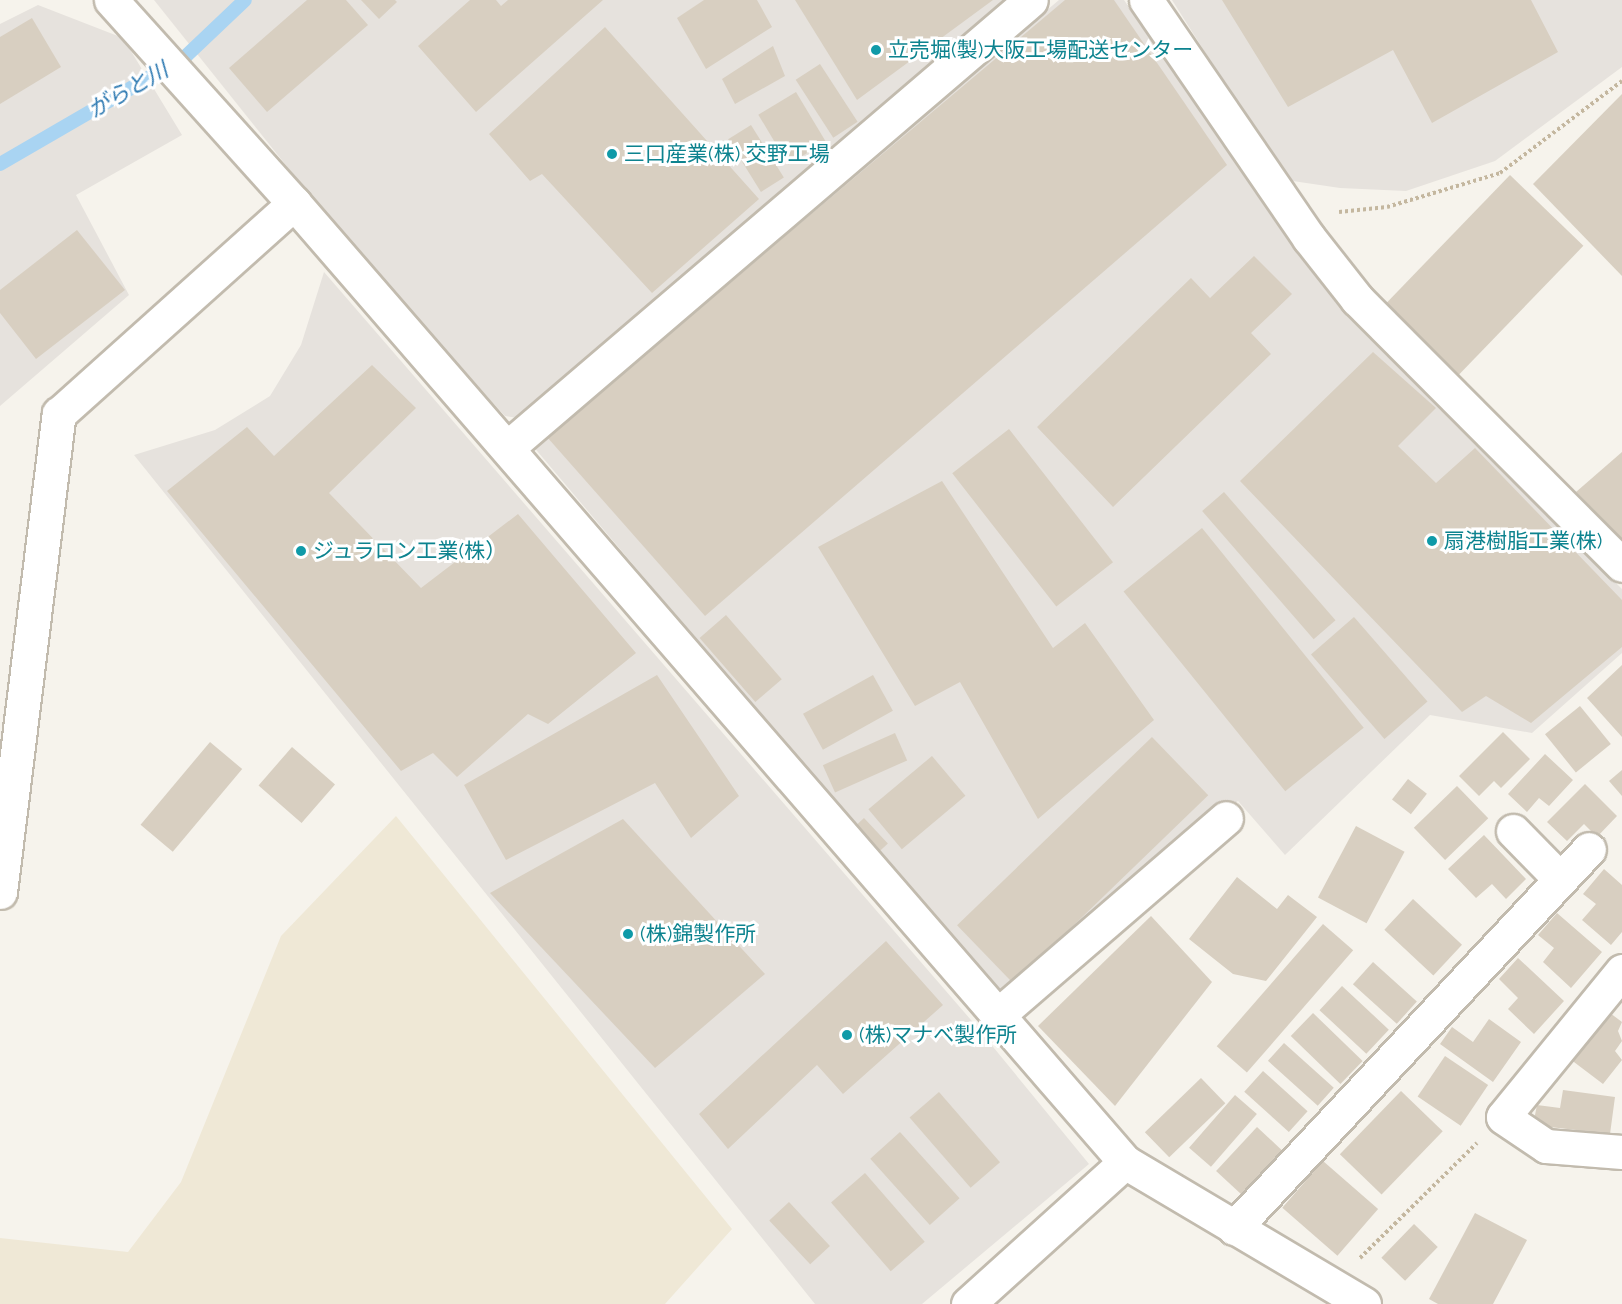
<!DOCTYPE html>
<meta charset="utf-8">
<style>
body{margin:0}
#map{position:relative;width:1622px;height:1304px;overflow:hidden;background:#f6f3ec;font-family:Raleway,"Noto Sans JP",sans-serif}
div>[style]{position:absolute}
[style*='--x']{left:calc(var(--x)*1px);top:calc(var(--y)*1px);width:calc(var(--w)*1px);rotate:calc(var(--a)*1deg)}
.industrial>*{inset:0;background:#e6e2dd}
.education>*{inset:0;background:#efe8d6}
.stream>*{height:14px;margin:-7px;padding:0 7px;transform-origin:7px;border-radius:7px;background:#a9d4f2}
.building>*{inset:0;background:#d8cfc1;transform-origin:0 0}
.path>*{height:4px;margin-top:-2px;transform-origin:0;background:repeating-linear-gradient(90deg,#c4b79f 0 3px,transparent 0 6px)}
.roads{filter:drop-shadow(2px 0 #c2bbae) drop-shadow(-2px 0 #c2bbae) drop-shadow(0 2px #c2bbae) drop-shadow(0 -2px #c2bbae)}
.minor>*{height:33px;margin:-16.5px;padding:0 16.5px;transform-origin:16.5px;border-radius:16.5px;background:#fff}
.dots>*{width:16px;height:16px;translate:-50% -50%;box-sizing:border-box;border:3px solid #fff;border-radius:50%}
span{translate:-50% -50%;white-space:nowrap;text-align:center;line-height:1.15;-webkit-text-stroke:6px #fff;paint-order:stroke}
.culture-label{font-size:21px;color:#0d838f}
.left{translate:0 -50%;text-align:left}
.water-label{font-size:22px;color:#2e7ab2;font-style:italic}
</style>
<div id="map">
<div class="industrial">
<i style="clip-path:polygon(154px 0,1009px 0,525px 419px,505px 416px,364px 263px)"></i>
<i style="clip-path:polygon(1059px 0,1124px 0,1289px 239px,1378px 345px,1622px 589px,1622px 653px,1532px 733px,1430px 715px,1285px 855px,1238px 801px,999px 997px,532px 445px)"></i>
<i style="clip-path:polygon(1172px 0,1622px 0,1622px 67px,1495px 161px,1406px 191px,1340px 188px,1286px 180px)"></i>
<i style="clip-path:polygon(38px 5px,123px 38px,182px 135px,76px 195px,129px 295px,0 406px,0 24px)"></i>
<i style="clip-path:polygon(324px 272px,971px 1020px,1089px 1164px,922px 1304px,815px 1304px,134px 455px,215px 430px,270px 396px,301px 345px)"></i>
</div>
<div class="education">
<i style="clip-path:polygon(396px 816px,732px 1229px,665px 1304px,0 1304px,0 1238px,128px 1252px,181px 1182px,281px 936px)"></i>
</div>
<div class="stream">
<i style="--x:0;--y:164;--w:215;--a:-30.1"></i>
<i style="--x:186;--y:56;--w:81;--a:-43.5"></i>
</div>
<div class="building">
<i style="clip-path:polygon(307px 0,346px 0,368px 25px,267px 112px,229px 68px)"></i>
<i style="clip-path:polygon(361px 0,395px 0,397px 2px,379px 19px)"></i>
<i style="clip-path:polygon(470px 0,496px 0,501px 6px,508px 0,603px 0,476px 112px,418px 46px)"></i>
<i style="clip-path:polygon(704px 0,757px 0,772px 27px,706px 69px,677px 18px)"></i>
<i style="clip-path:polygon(795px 0,993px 0,857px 100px)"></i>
<i style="clip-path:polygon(1065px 0,1114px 0,1227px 165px,705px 616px,547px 437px)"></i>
<i style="clip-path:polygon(1222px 0,1531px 0,1558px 52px,1432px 123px,1393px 50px,1288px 107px)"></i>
<i style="clip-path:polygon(32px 18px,61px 67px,0 104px,0 37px)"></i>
<i style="clip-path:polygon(605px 27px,759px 199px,652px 293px,542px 174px,530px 181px,489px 134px)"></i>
<i style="clip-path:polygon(773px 46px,785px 76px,735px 104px,722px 79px)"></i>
<i style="left:820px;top:64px;width:69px;height:29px;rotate:57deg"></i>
<i style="left:796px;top:92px;width:58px;height:44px;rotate:59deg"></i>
<i style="clip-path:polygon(1622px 94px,1622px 276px,1533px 184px)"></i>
<i style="left:751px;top:125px;width:62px;height:27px;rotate:58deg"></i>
<i style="left:1510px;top:175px;width:102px;height:182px;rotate:44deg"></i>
<i style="clip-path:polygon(77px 230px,125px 290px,36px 359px,0 313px,0 290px)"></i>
<i style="clip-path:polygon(1254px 256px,1292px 294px,1251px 333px,1271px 354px,1113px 507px,1037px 427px,1191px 278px,1210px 298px)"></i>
<i style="clip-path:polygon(1373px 352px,1436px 408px,1398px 446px,1436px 483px,1475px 448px,1622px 600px,1622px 647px,1531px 723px,1486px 696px,1462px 712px,1240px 481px)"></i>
<i style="clip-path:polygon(372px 365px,416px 408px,329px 493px,421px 588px,518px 514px,636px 653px,548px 724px,528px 714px,457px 777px,433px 753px,401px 771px,167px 491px,247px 427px,274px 456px)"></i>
<i style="left:1009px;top:429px;width:169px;height:72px;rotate:52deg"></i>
<i style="clip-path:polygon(1622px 452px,1622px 539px,1576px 492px)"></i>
<i style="clip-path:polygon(942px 481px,1053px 648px,1085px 623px,1154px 720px,1038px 819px,960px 682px,915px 706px,818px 547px)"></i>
<i style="left:1224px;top:492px;width:170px;height:29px;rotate:49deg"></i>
<i style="left:1202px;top:528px;width:257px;height:101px;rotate:51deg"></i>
<i style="left:726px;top:615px;width:85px;height:35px;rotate:49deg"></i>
<i style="left:1354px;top:617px;width:112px;height:57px;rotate:49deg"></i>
<i style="clip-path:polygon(1622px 665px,1622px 737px,1587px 698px)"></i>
<i style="clip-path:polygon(657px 675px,739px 796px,691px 838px,655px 783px,506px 860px,464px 785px)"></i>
<i style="left:873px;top:675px;width:41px;height:80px;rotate:61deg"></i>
<i style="left:1580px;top:706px;width:49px;height:45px;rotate:51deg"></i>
<i style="clip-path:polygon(1503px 732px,1530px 759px,1501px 788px,1494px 781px,1479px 796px,1459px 776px)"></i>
<i style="left:895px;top:733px;width:30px;height:79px;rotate:66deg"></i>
<i style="left:1152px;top:737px;width:81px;height:271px;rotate:46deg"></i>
<i style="left:210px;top:742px;width:42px;height:108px;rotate:40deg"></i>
<i style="left:292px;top:747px;width:57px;height:51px;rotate:41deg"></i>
<i style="clip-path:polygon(1545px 754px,1573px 780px,1549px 806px,1539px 798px,1527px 812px,1508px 794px)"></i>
<i style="left:932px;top:756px;width:52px;height:83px;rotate:50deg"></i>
<i style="clip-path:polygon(1622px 770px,1622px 796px,1609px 781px)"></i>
<i style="left:1408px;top:779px;width:24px;height:26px;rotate:38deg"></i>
<i style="clip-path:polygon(1585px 784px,1617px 816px,1597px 837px,1584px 824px,1567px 841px,1547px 822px)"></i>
<i style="left:1457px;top:786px;width:45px;height:60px;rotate:46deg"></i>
<i style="left:864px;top:818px;width:35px;height:18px;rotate:47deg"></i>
<i style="clip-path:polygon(623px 819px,765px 974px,655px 1068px,490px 893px)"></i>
<i style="left:1356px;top:826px;width:55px;height:81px;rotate:28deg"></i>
<i style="clip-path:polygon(1484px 835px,1526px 879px,1506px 899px,1492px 884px,1476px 898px,1448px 869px)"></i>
<i style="clip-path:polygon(1604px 869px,1622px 885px,1622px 932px,1611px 945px,1582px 920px,1596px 904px,1583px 894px)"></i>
<i style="clip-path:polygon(1237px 877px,1277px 909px,1288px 895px,1317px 917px,1266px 981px,1233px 974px,1189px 939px)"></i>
<i style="left:1413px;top:899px;width:67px;height:42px;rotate:43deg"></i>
<i style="clip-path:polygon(1557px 913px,1602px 952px,1571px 988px,1543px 962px,1554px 948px,1538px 935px)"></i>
<i style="clip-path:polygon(1151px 916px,1212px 982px,1115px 1106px,1038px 1026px)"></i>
<i style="left:1323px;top:924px;width:40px;height:162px;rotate:41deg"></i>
<i style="clip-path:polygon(886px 941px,943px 1005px,843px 1094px,817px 1065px,728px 1149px,699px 1114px)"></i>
<i style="clip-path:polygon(1518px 958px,1564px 1001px,1534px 1034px,1508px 1009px,1518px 998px,1499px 979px)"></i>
<i style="left:1373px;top:962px;width:59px;height:30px;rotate:42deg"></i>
<i style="left:1342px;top:986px;width:64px;height:33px;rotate:43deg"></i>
<i style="clip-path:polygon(1606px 1010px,1622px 1022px,1618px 1031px,1622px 1041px,1615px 1051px,1622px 1060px,1603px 1084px,1570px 1059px)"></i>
<i style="left:1313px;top:1013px;width:69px;height:32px;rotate:44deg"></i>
<i style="clip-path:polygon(1489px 1019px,1521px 1042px,1493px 1082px,1440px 1044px,1452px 1027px,1473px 1042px)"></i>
<i style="left:1284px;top:1043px;width:67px;height:24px;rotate:42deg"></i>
<i style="left:1445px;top:1056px;width:52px;height:49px;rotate:34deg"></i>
<i style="left:1263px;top:1071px;width:60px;height:28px;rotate:42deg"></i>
<i style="left:1201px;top:1078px;width:35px;height:78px;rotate:46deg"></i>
<i style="clip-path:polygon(1563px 1090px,1615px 1097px,1610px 1134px,1533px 1125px,1537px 1105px,1560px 1108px)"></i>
<i style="left:1401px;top:1091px;width:58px;height:88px;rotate:44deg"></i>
<i style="left:939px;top:1092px;width:93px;height:39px;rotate:49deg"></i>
<i style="left:1235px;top:1095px;width:29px;height:70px;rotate:41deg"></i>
<i style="left:1257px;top:1127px;width:34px;height:60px;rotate:43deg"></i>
<i style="left:900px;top:1132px;width:89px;height:40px;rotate:48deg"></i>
<i style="left:1323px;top:1161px;width:73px;height:62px;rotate:41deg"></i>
<i style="left:865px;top:1173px;width:91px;height:45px;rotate:49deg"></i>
<i style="left:789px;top:1202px;width:60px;height:27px;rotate:47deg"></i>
<i style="clip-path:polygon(1475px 1213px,1527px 1240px,1493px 1304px,1438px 1304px,1429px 1299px)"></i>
<i style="left:1414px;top:1224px;width:33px;height:47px;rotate:44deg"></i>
</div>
<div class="path">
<i style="--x:1339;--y:212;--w:48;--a:-5.9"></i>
<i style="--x:1387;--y:207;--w:118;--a:-16.7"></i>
<i style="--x:1500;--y:173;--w:153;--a:-37"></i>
<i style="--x:1360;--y:1258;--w:164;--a:-44.5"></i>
</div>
<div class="roads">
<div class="minor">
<i style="--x:111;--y:0;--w:273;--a:48"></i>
<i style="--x:294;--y:203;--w:1269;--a:49.09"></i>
<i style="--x:1125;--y:1162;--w:278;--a:30.7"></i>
<i style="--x:1146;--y:0;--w:288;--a:55.6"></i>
<i style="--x:1309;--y:238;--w:78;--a:51.8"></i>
<i style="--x:1357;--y:299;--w:375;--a:45.1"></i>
<i style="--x:507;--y:448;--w:689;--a:-40.53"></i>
<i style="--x:1513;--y:831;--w:67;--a:45.6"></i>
<i style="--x:0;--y:892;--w:482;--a:-83"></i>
<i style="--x:59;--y:414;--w:316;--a:-41.9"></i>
<i style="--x:1622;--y:971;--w:188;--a:129.2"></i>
<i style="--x:1503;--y:1117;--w:52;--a:34"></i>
<i style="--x:1546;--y:1146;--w:76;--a:4.5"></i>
<i style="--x:998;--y:1015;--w:301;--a:-40.8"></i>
<i style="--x:1234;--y:1228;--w:519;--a:-46.87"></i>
<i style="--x:968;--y:1304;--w:212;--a:-42.1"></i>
</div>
</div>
<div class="dots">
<i style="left:876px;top:50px;background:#0f9aa8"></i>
<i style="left:612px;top:154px;background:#0f9aa8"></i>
<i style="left:1432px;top:541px;background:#0f9aa8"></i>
<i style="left:301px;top:551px;background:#0f9aa8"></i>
<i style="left:628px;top:934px;background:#0f9aa8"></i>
<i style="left:847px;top:1035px;background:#0f9aa8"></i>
</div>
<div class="culture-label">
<span class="left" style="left:888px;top:50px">立売堀(製)大阪工場配送センター</span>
<span class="left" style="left:624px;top:154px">三口産業(株) 交野工場</span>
<span class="left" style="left:1444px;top:541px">扇港樹脂工業(株)</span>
<span class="left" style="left:313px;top:551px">ジュラロン工業(株）</span>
<span class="left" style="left:640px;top:934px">(株)錦製作所</span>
<span class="left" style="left:859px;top:1035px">(株)マナべ製作所</span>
</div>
<div class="water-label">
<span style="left:128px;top:90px;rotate:-30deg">がらと川</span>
</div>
</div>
